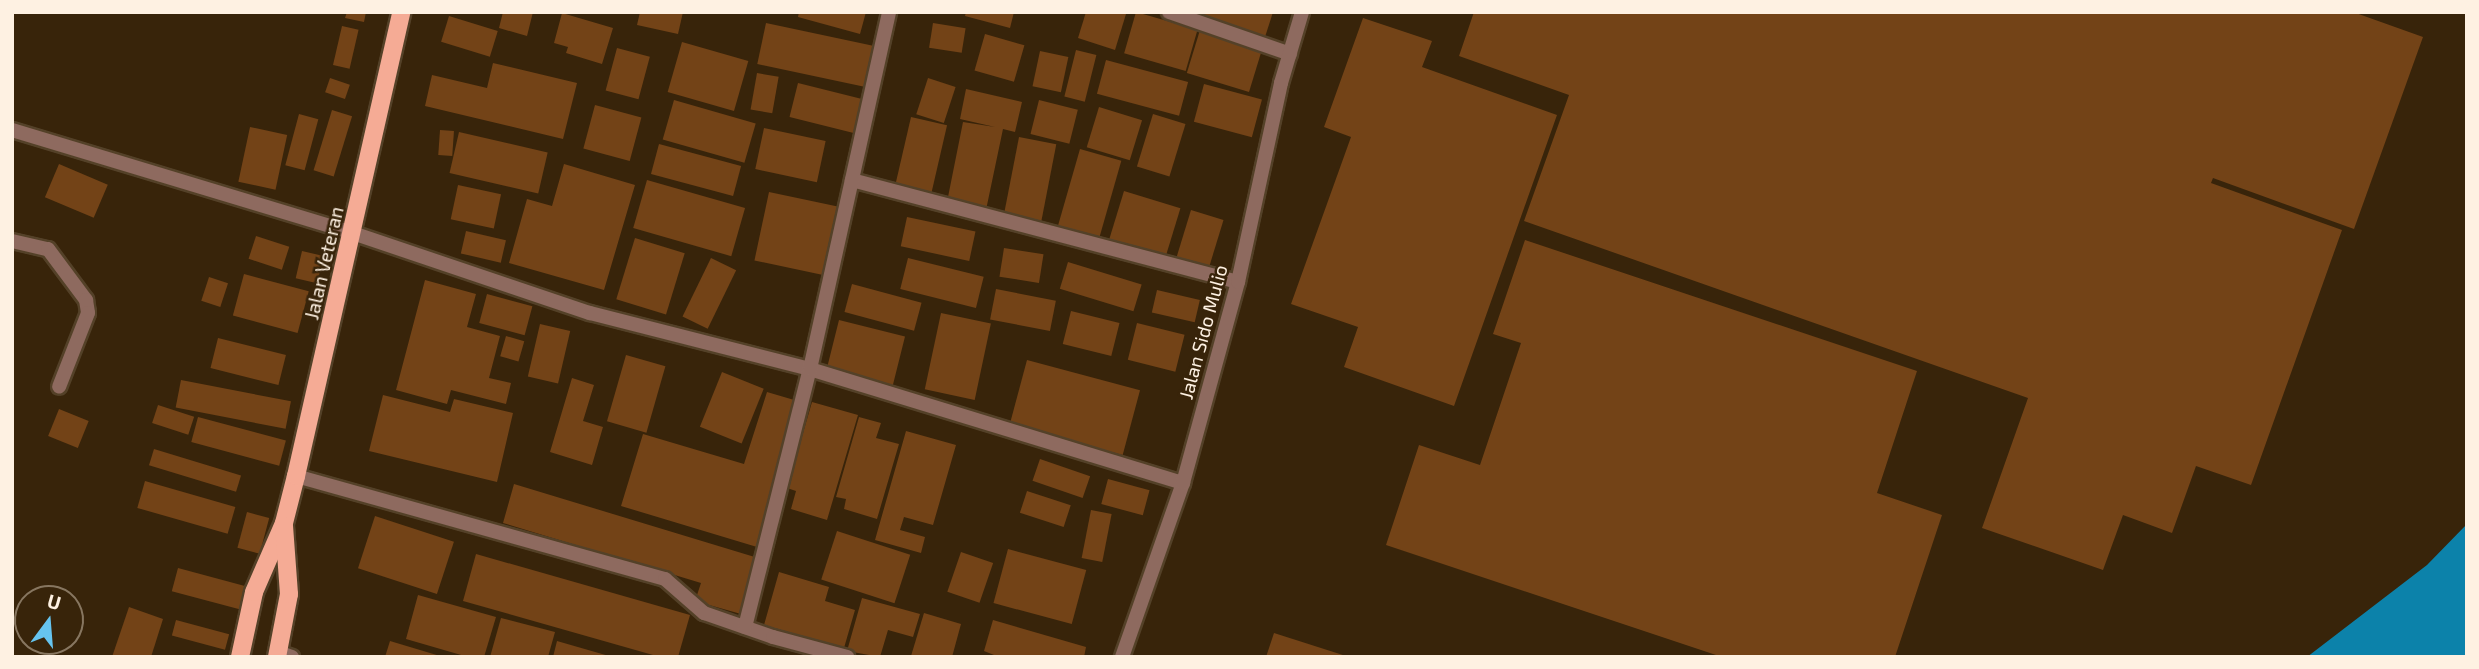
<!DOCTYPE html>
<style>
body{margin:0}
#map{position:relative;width:2479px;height:669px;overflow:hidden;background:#38240a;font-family:"Exo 2",sans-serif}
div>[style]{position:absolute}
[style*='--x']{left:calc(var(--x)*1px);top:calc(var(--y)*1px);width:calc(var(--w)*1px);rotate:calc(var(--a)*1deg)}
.water>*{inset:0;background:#0c82aa}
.building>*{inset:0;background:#734317;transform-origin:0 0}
.roads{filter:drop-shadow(2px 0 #544128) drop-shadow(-2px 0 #544128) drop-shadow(0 2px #544128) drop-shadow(0 -2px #544128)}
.street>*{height:14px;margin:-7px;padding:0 7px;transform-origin:7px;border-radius:7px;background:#8e6a5f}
.primary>*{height:18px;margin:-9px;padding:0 9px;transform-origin:9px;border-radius:9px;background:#f5ab95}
span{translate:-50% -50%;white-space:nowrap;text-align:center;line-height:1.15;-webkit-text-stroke:5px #38240a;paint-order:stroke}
.street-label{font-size:19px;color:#fef1e2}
.frame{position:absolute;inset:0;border:14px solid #fef1e2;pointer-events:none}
.north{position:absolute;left:14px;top:585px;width:70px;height:70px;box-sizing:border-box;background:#38240a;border:2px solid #877660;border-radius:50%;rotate:16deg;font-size:19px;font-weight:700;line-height:28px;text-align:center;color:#fef1e2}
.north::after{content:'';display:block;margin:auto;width:24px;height:32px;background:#66c4ef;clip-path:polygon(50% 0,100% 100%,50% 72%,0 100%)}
</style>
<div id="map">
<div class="water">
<i style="clip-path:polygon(2467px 524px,2467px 657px,2307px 657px,2427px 565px)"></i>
</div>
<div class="building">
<i style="clip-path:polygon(347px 12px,366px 12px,364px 22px,345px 18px)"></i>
<i style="clip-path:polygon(503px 12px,533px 12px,527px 36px,499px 28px)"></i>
<i style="clip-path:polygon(640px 12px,683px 12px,678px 34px,637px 25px)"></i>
<i style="clip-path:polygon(799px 12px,866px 12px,860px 34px,798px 17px)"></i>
<i style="clip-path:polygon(966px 12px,1014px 12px,1010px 28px,965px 16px)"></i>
<i style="clip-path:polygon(1086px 12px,1126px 14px,1115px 50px,1078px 38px)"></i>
<i style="left:1136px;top:12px;width:64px;height:43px;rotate:16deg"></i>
<i style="clip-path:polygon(1191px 12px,1273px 12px,1265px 37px)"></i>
<i style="clip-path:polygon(1474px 12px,2353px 12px,2423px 37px,2354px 229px,2213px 178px,2211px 183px,2342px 230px,2251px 485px,2196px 466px,2172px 533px,2123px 515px,2103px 570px,1982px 528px,2028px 398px,1524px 221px,1569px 95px,1459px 56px)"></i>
<i style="clip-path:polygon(562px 13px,613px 28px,602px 64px,566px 53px,568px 47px,554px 43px)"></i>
<i style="left:449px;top:16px;width:51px;height:27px;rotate:17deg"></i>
<i style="clip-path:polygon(1363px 18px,1432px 41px,1422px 67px,1557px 115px,1454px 406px,1344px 367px,1358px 327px,1291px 304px,1351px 137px,1324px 127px)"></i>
<i style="left:766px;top:23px;width:113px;height:42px;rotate:12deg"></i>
<i style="left:933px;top:23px;width:33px;height:25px;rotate:9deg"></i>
<i style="left:342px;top:26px;width:17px;height:40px;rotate:13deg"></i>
<i style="left:1200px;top:30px;width:65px;height:45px;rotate:17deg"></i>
<i style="left:985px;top:34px;width:41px;height:38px;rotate:16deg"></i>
<i style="left:682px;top:42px;width:69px;height:52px;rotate:16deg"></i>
<i style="left:617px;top:48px;width:34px;height:44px;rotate:15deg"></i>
<i style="left:1076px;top:50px;width:21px;height:48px;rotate:14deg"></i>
<i style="left:1040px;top:51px;width:29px;height:36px;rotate:12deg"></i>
<i style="left:1106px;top:60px;width:85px;height:35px;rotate:15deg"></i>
<i style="clip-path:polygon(493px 63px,577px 83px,563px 139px,425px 106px,432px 75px,487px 88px)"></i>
<i style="left:757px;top:73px;width:22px;height:37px;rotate:10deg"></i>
<i style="left:330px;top:78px;width:21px;height:15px;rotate:19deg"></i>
<i style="left:928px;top:78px;width:29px;height:38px;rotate:18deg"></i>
<i style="left:798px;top:83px;width:67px;height:35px;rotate:14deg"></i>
<i style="left:1204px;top:84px;width:60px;height:39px;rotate:15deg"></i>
<i style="clip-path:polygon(966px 89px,1022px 102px,1015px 132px,1003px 129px,986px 210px,947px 202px,963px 122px,995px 127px,960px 119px)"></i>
<i style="left:674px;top:100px;width:85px;height:41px;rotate:16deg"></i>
<i style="left:1039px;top:100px;width:40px;height:35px;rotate:14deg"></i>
<i style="left:595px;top:105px;width:48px;height:45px;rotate:15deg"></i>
<i style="left:1099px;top:107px;width:45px;height:42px;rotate:17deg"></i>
<i style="left:332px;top:110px;width:21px;height:63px;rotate:17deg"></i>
<i style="left:299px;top:114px;width:20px;height:53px;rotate:15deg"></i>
<i style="left:1153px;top:114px;width:34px;height:55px;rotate:17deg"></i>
<i style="left:911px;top:117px;width:37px;height:70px;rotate:13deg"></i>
<i style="left:250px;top:127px;width:38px;height:56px;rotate:12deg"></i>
<i style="left:764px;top:128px;width:63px;height:42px;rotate:12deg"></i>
<i style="left:440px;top:130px;width:14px;height:25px;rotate:4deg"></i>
<i style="left:459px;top:132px;width:91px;height:42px;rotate:13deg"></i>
<i style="left:1019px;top:137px;width:38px;height:82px;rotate:11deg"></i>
<i style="left:659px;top:144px;width:85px;height:31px;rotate:15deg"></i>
<i style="left:1080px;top:149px;width:43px;height:83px;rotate:16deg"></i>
<i style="left:59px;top:164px;width:53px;height:36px;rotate:23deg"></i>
<i style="clip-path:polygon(564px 164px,635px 185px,604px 290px,509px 263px,527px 199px,552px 206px)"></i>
<i style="left:647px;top:180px;width:102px;height:50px;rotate:16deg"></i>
<i style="left:458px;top:185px;width:44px;height:35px;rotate:12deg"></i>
<i style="left:1124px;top:191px;width:59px;height:52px;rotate:17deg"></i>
<i style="left:769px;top:192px;width:75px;height:70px;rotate:12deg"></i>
<i style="left:1191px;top:210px;width:34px;height:52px;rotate:17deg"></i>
<i style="left:907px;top:217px;width:70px;height:30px;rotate:12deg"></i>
<i style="left:466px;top:231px;width:41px;height:23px;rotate:13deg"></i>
<i style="left:256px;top:236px;width:35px;height:24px;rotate:18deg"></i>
<i style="left:635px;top:238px;width:52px;height:64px;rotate:17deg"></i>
<i style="clip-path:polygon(1525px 240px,1917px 371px,1877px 493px,1942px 515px,1895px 657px,1722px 657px,1386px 545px,1419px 445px,1480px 465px,1521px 343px,1493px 334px)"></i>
<i style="left:1004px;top:248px;width:40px;height:29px;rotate:9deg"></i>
<i style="left:302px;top:251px;width:22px;height:28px;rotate:13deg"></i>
<i style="left:711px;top:258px;width:28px;height:65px;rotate:26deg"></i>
<i style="left:908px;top:258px;width:78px;height:32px;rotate:14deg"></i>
<i style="left:1068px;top:262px;width:77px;height:28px;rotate:17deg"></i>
<i style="left:244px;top:274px;width:67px;height:43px;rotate:15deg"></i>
<i style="left:209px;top:277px;width:20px;height:25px;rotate:18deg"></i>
<i style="clip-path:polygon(425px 280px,476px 294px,467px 327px,500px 336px,489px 378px,511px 383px,506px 404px,451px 390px,447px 404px,396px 390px)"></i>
<i style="left:852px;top:284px;width:72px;height:29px;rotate:15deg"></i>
<i style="left:996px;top:289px;width:61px;height:31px;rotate:11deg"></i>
<i style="left:1157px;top:290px;width:44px;height:23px;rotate:13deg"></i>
<i style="left:487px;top:294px;width:47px;height:30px;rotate:15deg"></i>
<i style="left:1071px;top:311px;width:50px;height:34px;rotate:14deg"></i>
<i style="left:941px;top:313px;width:51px;height:78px;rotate:12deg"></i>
<i style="left:839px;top:320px;width:68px;height:52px;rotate:14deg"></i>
<i style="left:1137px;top:323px;width:49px;height:38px;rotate:14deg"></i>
<i style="left:540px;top:324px;width:31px;height:54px;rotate:13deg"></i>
<i style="left:506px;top:336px;width:19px;height:21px;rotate:16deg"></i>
<i style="left:218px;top:338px;width:70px;height:31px;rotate:14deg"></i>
<i style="left:626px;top:355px;width:41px;height:69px;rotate:16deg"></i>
<i style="left:1027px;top:360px;width:117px;height:67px;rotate:15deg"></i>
<i style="left:722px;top:372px;width:45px;height:59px;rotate:22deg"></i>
<i style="clip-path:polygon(572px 378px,594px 385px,583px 421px,603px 427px,592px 465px,550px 452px)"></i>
<i style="left:181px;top:380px;width:112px;height:28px;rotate:11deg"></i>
<i style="clip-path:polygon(767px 392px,801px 402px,757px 547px,621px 506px,643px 434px,744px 464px)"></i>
<i style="clip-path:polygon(383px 395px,450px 412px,454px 399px,513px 413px,497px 482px,369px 451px)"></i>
<i style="clip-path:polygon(812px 402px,858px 415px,827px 520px,791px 509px,796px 491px,787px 488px)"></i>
<i style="left:158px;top:405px;width:38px;height:19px;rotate:18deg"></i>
<i style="left:59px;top:409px;width:32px;height:29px;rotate:22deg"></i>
<i style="left:198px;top:417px;width:91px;height:26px;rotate:15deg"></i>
<i style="clip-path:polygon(859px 417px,881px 423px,876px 438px,899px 444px,877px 519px,844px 509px,846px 499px,836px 497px)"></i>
<i style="clip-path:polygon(906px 431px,956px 445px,933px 525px,904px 517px,900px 530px,925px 537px,921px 553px,875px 540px)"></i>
<i style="left:154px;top:449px;width:91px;height:17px;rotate:17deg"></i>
<i style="left:1040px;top:459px;width:53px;height:23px;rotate:19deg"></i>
<i style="left:1108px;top:479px;width:43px;height:26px;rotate:15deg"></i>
<i style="left:145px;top:481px;width:94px;height:28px;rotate:16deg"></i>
<i style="clip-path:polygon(514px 484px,758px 558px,741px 614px,695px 601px,701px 583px,503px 523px)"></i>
<i style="left:1027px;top:491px;width:46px;height:23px;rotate:18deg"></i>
<i style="left:1091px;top:510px;width:21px;height:49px;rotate:11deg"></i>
<i style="left:247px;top:512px;width:23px;height:37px;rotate:15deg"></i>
<i style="left:375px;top:516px;width:83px;height:55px;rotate:18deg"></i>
<i style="left:837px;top:531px;width:77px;height:51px;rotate:18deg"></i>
<i style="left:1008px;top:549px;width:81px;height:56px;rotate:15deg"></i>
<i style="left:961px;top:552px;width:34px;height:42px;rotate:19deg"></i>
<i style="clip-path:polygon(476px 554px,690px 615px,678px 657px,660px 657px,463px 601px)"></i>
<i style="left:178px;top:568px;width:73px;height:24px;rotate:15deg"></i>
<i style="clip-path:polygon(779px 572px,829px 587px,825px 601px,855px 610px,844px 648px,764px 625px)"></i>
<i style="clip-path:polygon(418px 595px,496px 617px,484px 657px,468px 657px,406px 639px)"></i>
<i style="clip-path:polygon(862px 598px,920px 614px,913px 637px,888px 630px,880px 657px,847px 651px)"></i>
<i style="clip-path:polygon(129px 607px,163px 619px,151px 657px,112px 657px)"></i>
<i style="clip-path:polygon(924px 613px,961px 624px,952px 657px,911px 656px)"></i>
<i style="clip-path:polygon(501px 618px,555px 632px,548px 657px,490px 657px)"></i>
<i style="left:176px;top:620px;width:55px;height:16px;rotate:15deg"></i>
<i style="clip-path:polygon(993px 620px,1086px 647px,1084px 657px,999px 657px,984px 651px)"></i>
<i style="clip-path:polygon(1274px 633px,1346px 656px,1345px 657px,1266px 657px)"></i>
<i style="clip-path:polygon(390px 641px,440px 656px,440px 657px,385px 657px)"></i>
<i style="clip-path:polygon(557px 641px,609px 656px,608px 657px,553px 657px)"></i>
</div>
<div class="roads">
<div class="street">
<i style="--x:1169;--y:12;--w:128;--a:19.1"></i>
<i style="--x:12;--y:130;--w:356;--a:16.8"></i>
<i style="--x:353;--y:233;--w:250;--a:18.7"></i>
<i style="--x:590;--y:313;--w:227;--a:14.3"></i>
<i style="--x:810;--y:369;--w:390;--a:17"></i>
<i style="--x:852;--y:180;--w:399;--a:14.8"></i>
<i style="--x:12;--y:241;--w:37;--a:13"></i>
<i style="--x:48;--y:249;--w:64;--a:53.3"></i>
<i style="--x:86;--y:300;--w:13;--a:81"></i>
<i style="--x:88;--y:313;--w:79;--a:111.4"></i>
<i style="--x:296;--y:476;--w:383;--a:15.6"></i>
<i style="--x:665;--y:579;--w:52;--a:41.1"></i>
<i style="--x:704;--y:613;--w:73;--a:19.2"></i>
<i style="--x:773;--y:637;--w:77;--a:15.1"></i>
<i style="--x:745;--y:627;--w:266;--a:-75.9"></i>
<i style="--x:810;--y:369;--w:366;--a:-77.5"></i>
<i style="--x:278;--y:652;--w:15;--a:20"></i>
<i style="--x:1122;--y:657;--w:184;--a:-70.7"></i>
<i style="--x:1183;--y:483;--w:208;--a:-74.7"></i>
<i style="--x:1238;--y:282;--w:204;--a:-77.8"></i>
<i style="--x:1281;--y:83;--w:74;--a:-73.5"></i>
</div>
<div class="primary">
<i style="--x:240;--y:657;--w:66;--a:-77.8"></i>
<i style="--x:254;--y:592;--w:75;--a:-66.5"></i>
<i style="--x:284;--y:523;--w:49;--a:-75.7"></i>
<i style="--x:296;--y:476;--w:476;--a:-77.2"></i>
<i style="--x:277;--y:657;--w:64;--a:-79.2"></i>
<i style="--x:289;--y:594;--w:68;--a:-94.2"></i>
</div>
</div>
<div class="street-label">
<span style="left:324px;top:263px;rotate:-77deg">Jalan Veteran</span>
<span style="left:1203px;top:332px;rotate:-75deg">Jalan Sido Mulio</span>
</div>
<div class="frame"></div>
<div class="north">U</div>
</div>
